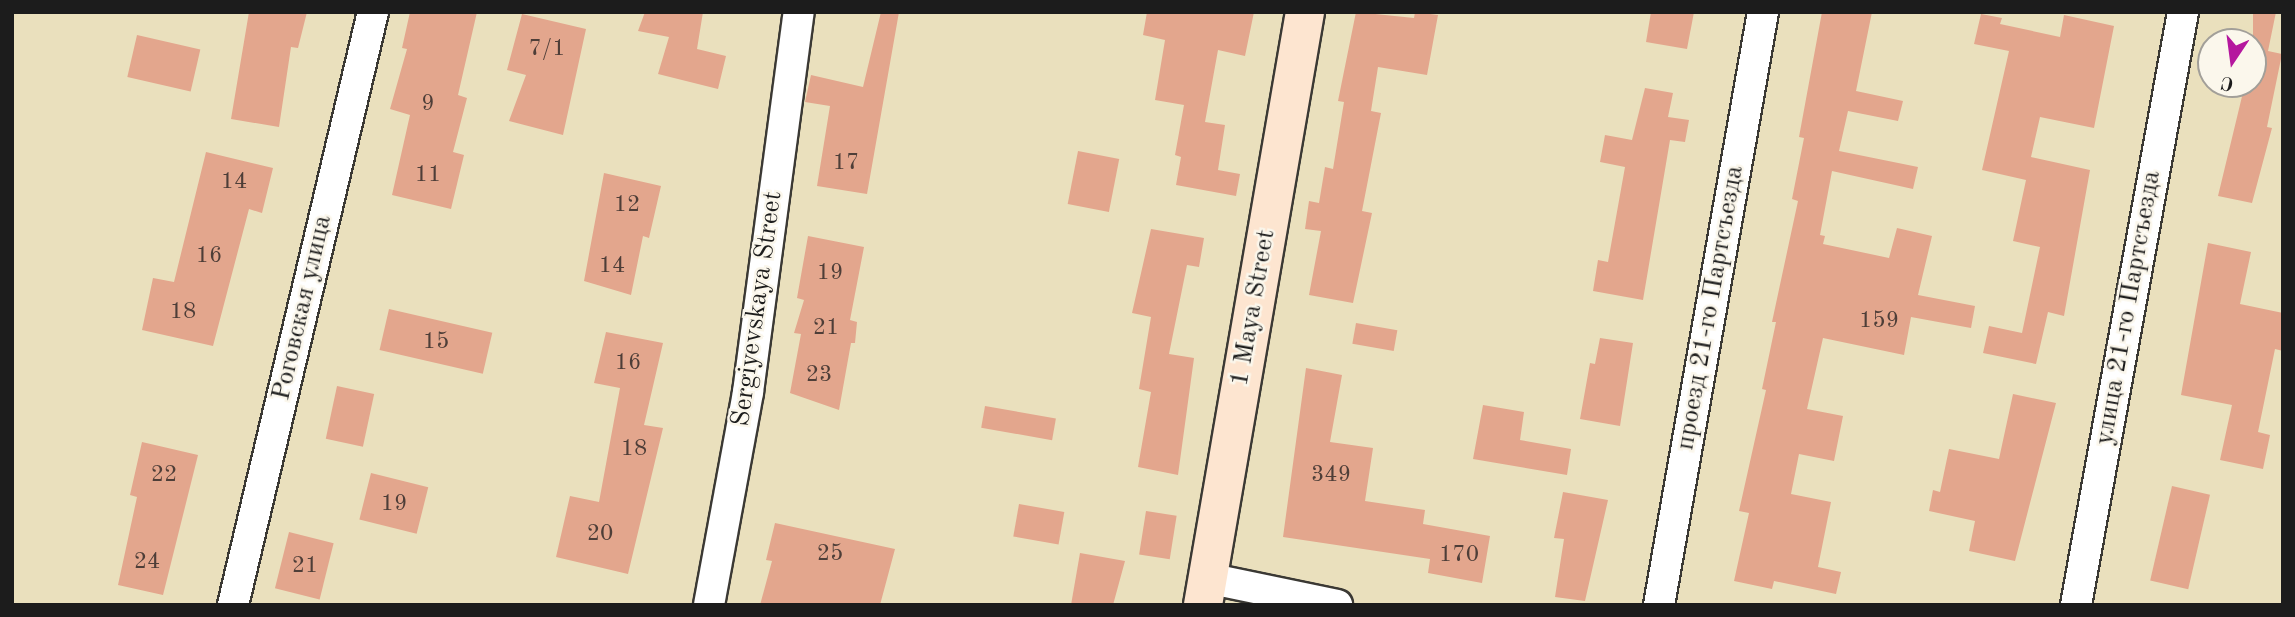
<!DOCTYPE html>
<meta charset="utf-8">
<style>
body{margin:0}
#map{position:relative;width:2295px;height:617px;overflow:hidden;background:#eae0bd;font-family:"Old Standard TT",serif}
div>[style]{position:absolute}
[style*='--x']{left:calc(var(--x)*1px);top:calc(var(--y)*1px);width:calc(var(--w)*1px);rotate:calc(var(--a)*1deg)}
.building>*{inset:0;background:#e3a68d;transform-origin:0 0}
.roads{filter:drop-shadow(2px 0 #3b3934) drop-shadow(-2px 0 #3b3934) drop-shadow(0 2px #3b3934) drop-shadow(0 -2px #3b3934)}
.street>*{height:30px;margin:-15px;padding:0 15px;transform-origin:15px;border-radius:15px;background:#fff}
.secondary>*{height:38px;margin:-19px;padding:0 19px;transform-origin:19px;border-radius:19px;background:#fde5d0}
span{translate:-50% -50%;white-space:nowrap;text-align:center;line-height:1.15;-webkit-text-stroke:5px #fbf7ec;paint-order:stroke}
.number-label{font-size:23px;color:#4e3e38}
.number-label span{-webkit-text-stroke-width:0}
.street-label{font-size:26px;color:#1c1c1c}
.frame{position:absolute;inset:0;border:14px solid #1c1c1c;pointer-events:none}
.north{position:absolute;left:2197px;top:28px;width:70px;height:70px;box-sizing:border-box;background:#fbf7ec;border:2px solid #a29f99;border-radius:50%;rotate:193deg;font-size:19px;font-weight:700;line-height:28px;text-align:center;color:#1c1c1c}
.north::after{content:'';display:block;margin:auto;width:24px;height:32px;background:#b5179e;clip-path:polygon(50% 0,100% 100%,50% 72%,0 100%)}
</style>
<div id="map">
<div class="building">
<i style="clip-path:polygon(249px 12px,307px 12px,298px 48px,291px 47px,279px 127px,231px 119px)"></i>
<i style="clip-path:polygon(410px 12px,477px 12px,458px 95px,467px 98px,453px 152px,464px 155px,451px 209px,392px 195px,410px 115px,390px 109px,407px 49px,402px 48px)"></i>
<i style="clip-path:polygon(645px 12px,703px 12px,697px 49px,726px 56px,718px 89px,658px 74px,669px 37px,638px 31px)"></i>
<i style="clip-path:polygon(881px 12px,899px 12px,867px 194px,817px 186px,830px 106px,805px 102px,811px 75px,863px 87px)"></i>
<i style="clip-path:polygon(1147px 12px,1254px 12px,1245px 56px,1218px 50px,1205px 122px,1225px 125px,1218px 170px,1240px 174px,1236px 196px,1176px 185px,1181px 157px,1175px 155px,1184px 105px,1155px 100px,1165px 40px,1143px 35px)"></i>
<i style="clip-path:polygon(1356px 12px,1414px 18px,1415px 12px,1438px 15px,1427px 75px,1378px 67px,1371px 111px,1381px 113px,1362px 211px,1372px 213px,1353px 303px,1309px 295px,1321px 231px,1305px 229px,1309px 201px,1319px 203px,1325px 167px,1333px 169px,1344px 102px,1338px 101px)"></i>
<i style="clip-path:polygon(1651px 12px,1694px 12px,1687px 49px,1646px 42px)"></i>
<i style="clip-path:polygon(1822px 12px,1872px 12px,1856px 91px,1903px 101px,1898px 121px,1848px 111px,1839px 151px,1918px 167px,1913px 189px,1832px 171px,1820px 235px,1825px 236px,1823px 244px,1889px 258px,1897px 228px,1932px 236px,1918px 295px,1975px 306px,1971px 328px,1911px 317px,1904px 355px,1823px 338px,1807px 409px,1843px 416px,1834px 461px,1799px 454px,1791px 494px,1831px 502px,1818px 567px,1841px 572px,1836px 594px,1774px 581px,1772px 589px,1734px 581px,1749px 513px,1739px 511px,1766px 390px,1762px 389px,1776px 322px,1772px 322px,1798px 201px,1792px 199px,1804px 138px,1799px 137px)"></i>
<i style="clip-path:polygon(2253px 12px,2276px 12px,2268px 51px,2282px 54px,2267px 127px,2272px 128px,2252px 203px,2218px 196px,2245px 84px,2253px 84px)"></i>
<i style="clip-path:polygon(522px 14px,586px 29px,563px 135px,509px 121px,526px 75px,507px 70px)"></i>
<i style="clip-path:polygon(1981px 14px,2002px 18px,2000px 24px,2060px 37px,2064px 15px,2114px 26px,2094px 128px,2040px 117px,2031px 157px,2090px 170px,2064px 316px,2048px 312px,2036px 364px,1983px 353px,1989px 326px,2022px 333px,2040px 247px,2013px 241px,2026px 180px,1982px 170px,2009px 51px,1974px 44px)"></i>
<i style="left:137px;top:35px;width:65px;height:43px;rotate:13deg"></i>
<i style="clip-path:polygon(1645px 88px,1673px 93px,1668px 117px,1689px 120px,1685px 142px,1670px 140px,1643px 300px,1593px 291px,1598px 260px,1608px 262px,1625px 167px,1600px 162px,1605px 135px,1632px 140px)"></i>
<i style="left:1078px;top:151px;width:42px;height:54px;rotate:11deg"></i>
<i style="clip-path:polygon(206px 152px,273px 168px,262px 213px,249px 209px,213px 346px,142px 330px,153px 278px,174px 282px)"></i>
<i style="clip-path:polygon(604px 173px,661px 186px,649px 238px,643px 236px,631px 295px,584px 281px)"></i>
<i style="clip-path:polygon(1151px 229px,1204px 238px,1199px 267px,1187px 265px,1169px 354px,1194px 358px,1178px 475px,1138px 467px,1151px 392px,1139px 389px,1151px 317px,1132px 313px)"></i>
<i style="clip-path:polygon(808px 236px,864px 247px,850px 320px,857px 322px,855px 343px,851px 343px,839px 410px,790px 393px,801px 334px,794px 333px,804px 300px,797px 298px)"></i>
<i style="clip-path:polygon(2208px 243px,2251px 252px,2240px 304px,2283px 313px,2283px 351px,2275px 349px,2258px 432px,2270px 435px,2263px 469px,2220px 460px,2232px 405px,2181px 395px)"></i>
<i style="left:389px;top:309px;width:106px;height:42px;rotate:13deg"></i>
<i style="left:1356px;top:323px;width:42px;height:21px;rotate:10deg"></i>
<i style="clip-path:polygon(606px 332px,663px 343px,644px 425px,663px 428px,628px 574px,556px 557px,570px 496px,599px 502px,620px 388px,594px 383px)"></i>
<i style="clip-path:polygon(1600px 338px,1633px 343px,1620px 426px,1580px 419px,1590px 363px,1595px 364px)"></i>
<i style="clip-path:polygon(1306px 368px,1342px 375px,1330px 442px,1373px 448px,1365px 501px,1425px 510px,1423px 524px,1490px 536px,1482px 583px,1428px 573px,1430px 559px,1283px 537px)"></i>
<i style="left:337px;top:386px;width:38px;height:54px;rotate:12deg"></i>
<i style="clip-path:polygon(2013px 394px,2056px 403px,2015px 561px,1969px 551px,1975px 521px,1929px 511px,1933px 490px,1940px 492px,1949px 449px,1999px 459px)"></i>
<i style="clip-path:polygon(1483px 405px,1524px 412px,1520px 440px,1571px 449px,1567px 475px,1473px 459px)"></i>
<i style="left:985px;top:406px;width:72px;height:22px;rotate:10deg"></i>
<i style="clip-path:polygon(142px 442px,198px 455px,163px 595px,118px 585px,137px 497px,130px 495px)"></i>
<i style="left:371px;top:473px;width:59px;height:48px;rotate:14deg"></i>
<i style="left:2172px;top:486px;width:39px;height:97px;rotate:13deg"></i>
<i style="clip-path:polygon(1563px 492px,1608px 500px,1585px 601px,1555px 597px,1564px 539px,1554px 538px)"></i>
<i style="left:1019px;top:504px;width:46px;height:33px;rotate:10deg"></i>
<i style="left:1146px;top:511px;width:31px;height:44px;rotate:9deg"></i>
<i style="clip-path:polygon(775px 523px,895px 549px,880px 605px,760px 605px,772px 561px,766px 560px)"></i>
<i style="left:289px;top:532px;width:46px;height:58px;rotate:14deg"></i>
<i style="clip-path:polygon(1080px 553px,1125px 561px,1113px 605px,1071px 605px)"></i>
</div>
<div class="roads">
<div class="street">
<i style="--x:1207;--y:578;--w:133;--a:11.7"></i>
<i style="--x:233;--y:605;--w:609;--a:-76.72"></i>
<i style="--x:709;--y:605;--w:217;--a:-79.6"></i>
<i style="--x:748;--y:392;--w:383;--a:-82.4"></i>
<i style="--x:1659;--y:605;--w:602;--a:-80.05"></i>
<i style="--x:2076;--y:605;--w:603;--a:-79.77"></i>
</div>
<div class="secondary">
<i style="--x:1203;--y:605;--w:602;--a:-80.24"></i>
</div>
</div>
<div class="number-label">
<span style="left:547px;top:49px">7/1</span>
<span style="left:428px;top:104px">9</span>
<span style="left:846px;top:163px">17</span>
<span style="left:428px;top:175px">11</span>
<span style="left:234px;top:182px">14</span>
<span style="left:627px;top:205px">12</span>
<span style="left:209px;top:256px">16</span>
<span style="left:612px;top:266px">14</span>
<span style="left:830px;top:273px">19</span>
<span style="left:183px;top:312px">18</span>
<span style="left:1879px;top:321px">159</span>
<span style="left:826px;top:328px">21</span>
<span style="left:436px;top:342px">15</span>
<span style="left:628px;top:363px">16</span>
<span style="left:819px;top:375px">23</span>
<span style="left:634px;top:449px">18</span>
<span style="left:164px;top:475px">22</span>
<span style="left:1331px;top:475px">349</span>
<span style="left:394px;top:504px">19</span>
<span style="left:600px;top:534px">20</span>
<span style="left:830px;top:554px">25</span>
<span style="left:1459px;top:555px">170</span>
<span style="left:147px;top:562px">24</span>
<span style="left:305px;top:566px">21</span>
</div>
<div class="street-label">
<span style="left:303px;top:308px;rotate:-77deg">Роговская улица</span>
<span style="left:1254px;top:308px;rotate:-80deg">1 Maya Street</span>
<span style="left:1711px;top:308px;rotate:-80deg">проезд 21-го Партсъезда</span>
<span style="left:2129px;top:308px;rotate:-80deg">улица 21-го Партсъезда</span>
<span style="left:758px;top:309px;rotate:-82deg">Sergiyevskaya Street</span>
</div>
<div class="frame"></div>
<div class="north">С</div>
</div>
